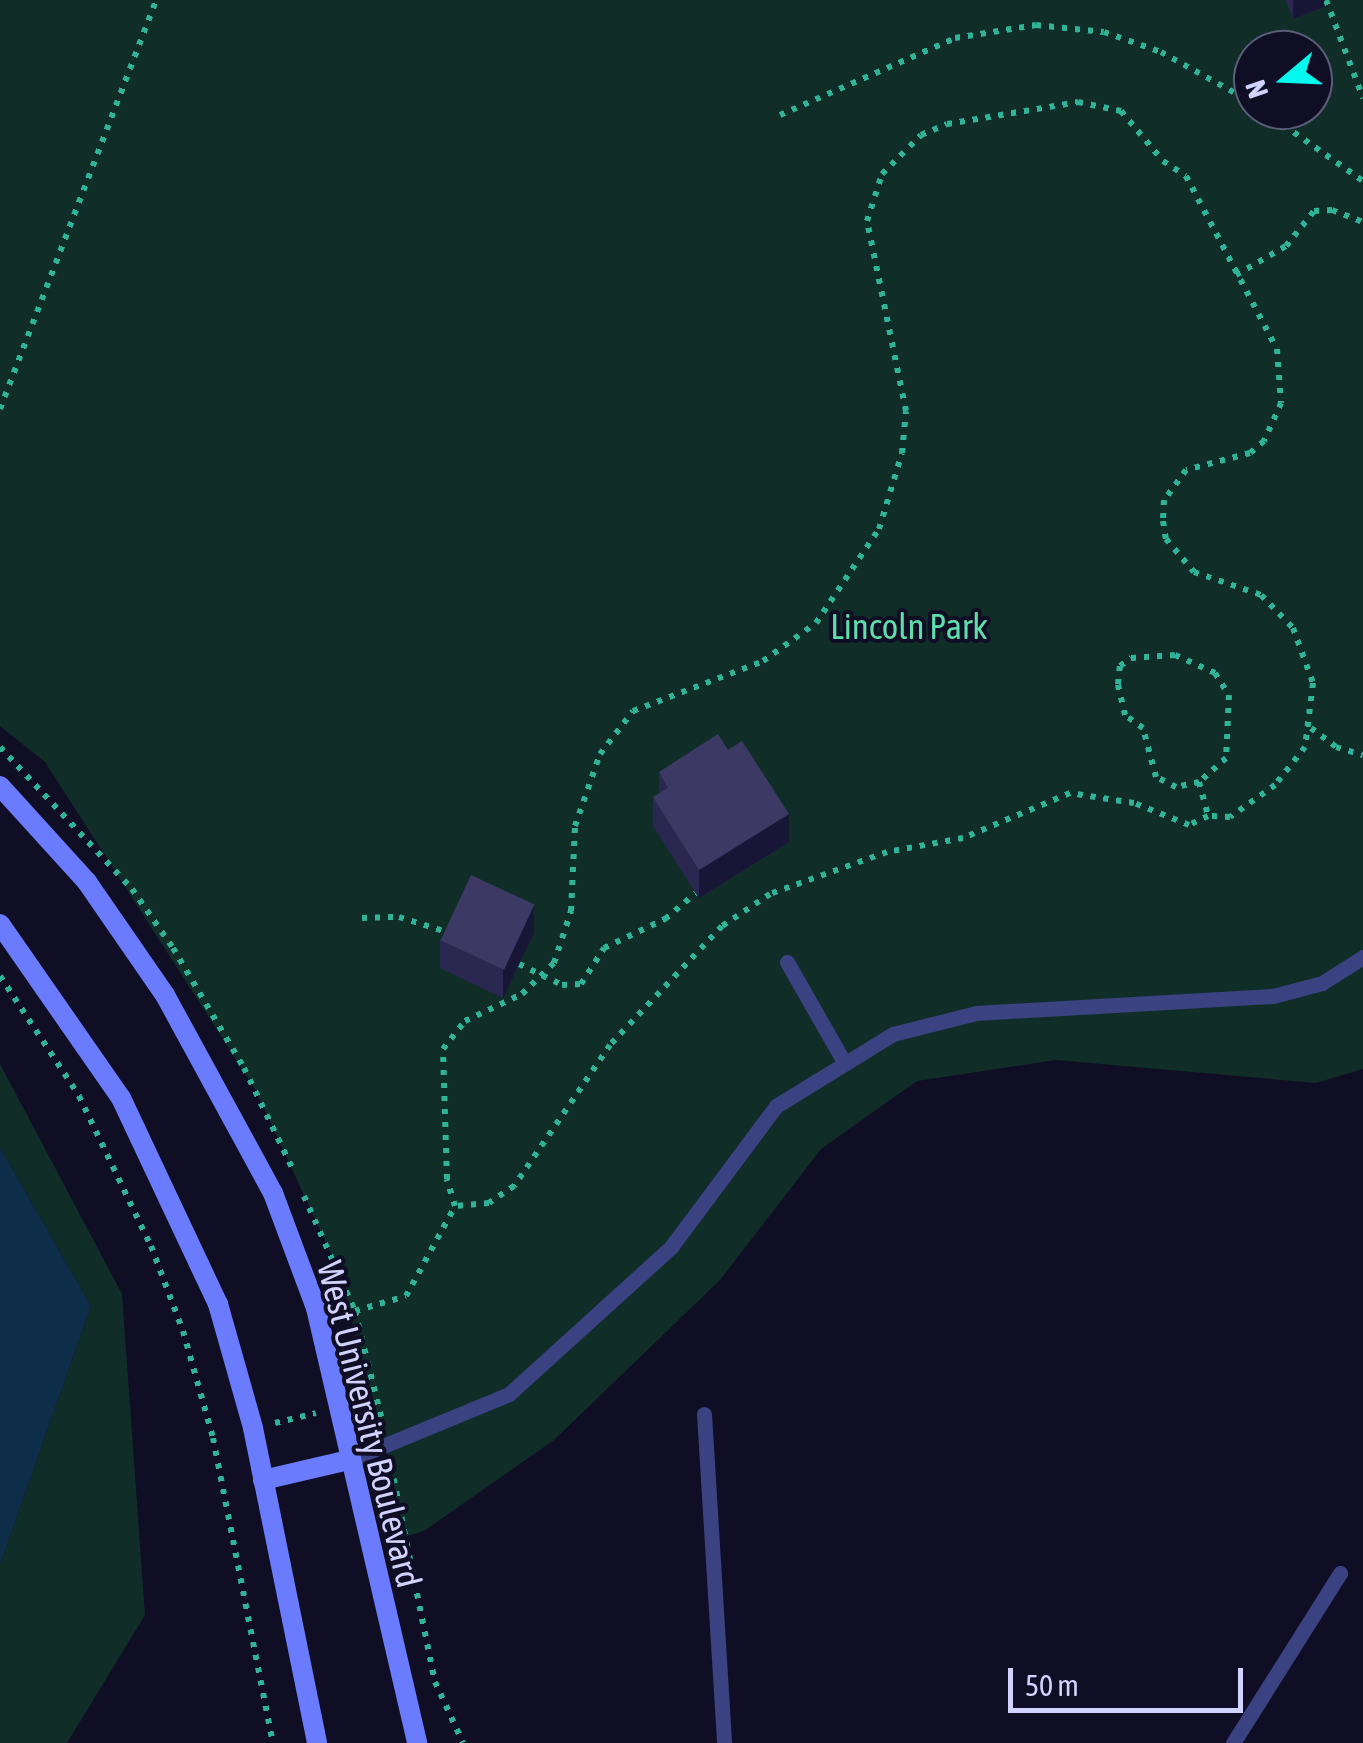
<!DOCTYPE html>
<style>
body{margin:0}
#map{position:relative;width:1363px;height:1743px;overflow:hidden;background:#0f0e24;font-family:"Asap Condensed",sans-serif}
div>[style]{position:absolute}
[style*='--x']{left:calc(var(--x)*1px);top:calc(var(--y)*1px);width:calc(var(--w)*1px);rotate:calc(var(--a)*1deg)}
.green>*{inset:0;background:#112d28}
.water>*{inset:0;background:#0d2d49}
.path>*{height:6px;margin-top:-3px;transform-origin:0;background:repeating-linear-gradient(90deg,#30b498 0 5px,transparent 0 13px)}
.lane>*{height:15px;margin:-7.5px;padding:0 7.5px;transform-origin:7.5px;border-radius:7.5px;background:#3a4282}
.secondary>*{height:20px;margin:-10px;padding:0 10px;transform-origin:10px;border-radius:10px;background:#6a7cfd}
.wall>*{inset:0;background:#2a2851}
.shaded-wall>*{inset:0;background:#171637}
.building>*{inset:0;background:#3c3a64;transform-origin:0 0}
span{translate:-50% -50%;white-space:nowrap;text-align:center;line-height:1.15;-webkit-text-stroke:8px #0f0e24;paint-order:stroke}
.park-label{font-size:35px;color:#5edeab}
.street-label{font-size:35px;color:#d1d3fe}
.north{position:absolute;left:1233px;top:30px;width:100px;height:100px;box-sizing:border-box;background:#0f0e24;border:2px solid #5d5d7b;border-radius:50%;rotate:251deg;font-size:28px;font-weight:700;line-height:40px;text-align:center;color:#d1d3fe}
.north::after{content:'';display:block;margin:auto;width:35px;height:45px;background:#03f9ed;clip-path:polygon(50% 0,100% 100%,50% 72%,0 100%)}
.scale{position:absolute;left:1008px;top:1668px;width:235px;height:45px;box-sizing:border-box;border:5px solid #d1d3fe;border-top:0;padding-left:12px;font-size:30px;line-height:35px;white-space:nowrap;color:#d1d3fe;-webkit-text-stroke:8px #0f0e24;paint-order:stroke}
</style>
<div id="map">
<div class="green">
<i style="clip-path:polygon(evenodd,0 0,1363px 0,1363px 1069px,1316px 1083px,1056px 1060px,917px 1081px,821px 1149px,720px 1280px,554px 1440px,424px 1531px,404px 1537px,387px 1449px,334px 1260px,255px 1089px,45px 762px,0 726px,0 0,1253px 50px,1313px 50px,1313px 110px,1253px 110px,1253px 50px)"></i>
<i style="clip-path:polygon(0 1064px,122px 1294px,145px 1615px,67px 1743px,0 1743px,0 1565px,91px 1306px,0 1147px)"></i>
</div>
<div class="water">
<i style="clip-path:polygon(0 1147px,91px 1306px,0 1565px)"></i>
</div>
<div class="path">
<i style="--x:1326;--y:0;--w:105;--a:69.3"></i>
<i style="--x:1078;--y:102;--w:44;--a:11.8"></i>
<i style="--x:1121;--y:111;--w:65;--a:50"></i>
<i style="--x:1163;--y:161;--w:27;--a:33"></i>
<i style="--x:1186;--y:176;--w:195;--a:62.3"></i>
<i style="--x:1277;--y:349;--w:54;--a:85.8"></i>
<i style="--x:1281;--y:403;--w:42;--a:114.1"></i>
<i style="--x:1264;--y:441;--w:18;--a:139"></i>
<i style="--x:1250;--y:453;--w:66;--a:165.1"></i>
<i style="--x:1186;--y:470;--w:37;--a:126"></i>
<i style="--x:1164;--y:500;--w:21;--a:93"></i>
<i style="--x:1163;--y:521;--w:18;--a:81"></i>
<i style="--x:1166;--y:539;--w:43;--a:49.7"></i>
<i style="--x:1194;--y:572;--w:71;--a:18.9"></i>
<i style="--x:1261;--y:595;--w:46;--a:45.9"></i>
<i style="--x:1293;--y:628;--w:59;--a:70"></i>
<i style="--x:1313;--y:683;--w:64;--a:97.1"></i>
<i style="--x:1305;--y:747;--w:48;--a:128.3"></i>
<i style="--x:1275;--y:785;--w:55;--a:144.6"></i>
<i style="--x:1230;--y:817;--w:22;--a:-177"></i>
<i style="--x:1208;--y:816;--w:21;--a:155"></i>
<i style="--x:1189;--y:825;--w:59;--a:-158.2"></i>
<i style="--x:1134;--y:803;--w:65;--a:-171.1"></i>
<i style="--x:1070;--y:793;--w:116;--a:157.2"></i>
<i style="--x:963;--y:838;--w:77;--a:169.6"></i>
<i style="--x:887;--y:852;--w:124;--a:160.3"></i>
<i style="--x:770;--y:894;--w:58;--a:146.3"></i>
<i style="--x:722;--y:926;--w:163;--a:133.3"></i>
<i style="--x:610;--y:1045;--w:171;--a:124.2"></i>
<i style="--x:514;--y:1186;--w:30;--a:146"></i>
<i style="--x:489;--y:1203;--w:34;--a:175"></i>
<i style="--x:455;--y:1206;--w:28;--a:-107"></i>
<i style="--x:447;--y:1179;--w:130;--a:-91.8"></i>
<i style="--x:443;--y:1049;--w:36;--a:-52"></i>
<i style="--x:465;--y:1021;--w:63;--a:-25.3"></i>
<i style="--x:522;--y:994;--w:45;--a:-44.1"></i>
<i style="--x:554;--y:963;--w:55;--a:-71.9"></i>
<i style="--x:571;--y:911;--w:85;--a:-87.3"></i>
<i style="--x:575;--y:826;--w:76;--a:-70.9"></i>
<i style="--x:600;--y:754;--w:54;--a:-52.5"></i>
<i style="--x:633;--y:711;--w:139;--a:-21"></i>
<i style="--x:763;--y:661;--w:65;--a:-35.6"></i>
<i style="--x:816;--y:623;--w:113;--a:-56.2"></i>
<i style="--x:879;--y:529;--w:79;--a:-73.2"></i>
<i style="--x:902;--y:453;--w:42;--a:-84.6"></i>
<i style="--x:906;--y:411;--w:194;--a:-101.6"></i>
<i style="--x:867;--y:221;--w:49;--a:-72.3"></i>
<i style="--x:882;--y:174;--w:55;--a:-45"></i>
<i style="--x:921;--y:135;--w:28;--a:-23"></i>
<i style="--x:947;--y:124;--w:133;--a:-9.5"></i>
<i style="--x:1262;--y:110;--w:123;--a:35.1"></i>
<i style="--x:780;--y:115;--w:191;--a:-23.7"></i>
<i style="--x:955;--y:38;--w:82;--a:-9.1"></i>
<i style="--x:1036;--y:25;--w:68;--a:5.9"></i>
<i style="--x:1104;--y:32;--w:60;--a:19.3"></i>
<i style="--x:1161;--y:52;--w:105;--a:29"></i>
<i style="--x:1236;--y:275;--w:58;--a:-30.1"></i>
<i style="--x:1286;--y:246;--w:45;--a:-51.3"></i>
<i style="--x:1314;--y:211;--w:18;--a:-3"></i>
<i style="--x:1332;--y:210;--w:33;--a:21"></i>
<i style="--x:0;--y:409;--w:438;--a:-69.1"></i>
<i style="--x:1311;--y:728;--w:31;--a:37"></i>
<i style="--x:1336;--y:747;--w:28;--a:17"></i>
<i style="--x:0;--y:747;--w:194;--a:47.1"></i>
<i style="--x:132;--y:889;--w:72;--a:55.2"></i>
<i style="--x:173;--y:948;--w:139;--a:59.4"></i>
<i style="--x:244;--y:1068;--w:113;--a:64.3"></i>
<i style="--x:1199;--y:782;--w:24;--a:168"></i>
<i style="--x:1176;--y:787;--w:22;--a:-153"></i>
<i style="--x:1156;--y:777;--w:51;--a:-104.9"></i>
<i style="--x:1143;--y:728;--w:22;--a:-144"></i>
<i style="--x:1125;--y:715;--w:32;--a:-103"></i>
<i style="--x:1118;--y:684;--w:18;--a:-84"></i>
<i style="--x:1120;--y:666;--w:14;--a:-36"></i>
<i style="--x:1131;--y:658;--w:44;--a:-3.9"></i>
<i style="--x:1175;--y:655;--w:44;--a:24.2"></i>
<i style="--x:1215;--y:673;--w:26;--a:58"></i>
<i style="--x:1229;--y:695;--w:63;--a:92.7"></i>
<i style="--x:1226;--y:758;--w:36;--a:138"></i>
<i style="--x:1199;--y:782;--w:35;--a:75"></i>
<i style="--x:362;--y:918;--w:37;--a:-2"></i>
<i style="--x:399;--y:917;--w:53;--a:17.4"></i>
<i style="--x:519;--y:964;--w:48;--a:26"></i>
<i style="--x:562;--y:985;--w:19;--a:-3"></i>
<i style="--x:581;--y:984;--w:43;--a:-57.4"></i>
<i style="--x:604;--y:948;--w:68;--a:-25.4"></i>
<i style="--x:665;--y:919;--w:40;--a:-40"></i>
<i style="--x:0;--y:976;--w:144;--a:56.6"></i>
<i style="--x:79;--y:1096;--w:166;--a:64.4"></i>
<i style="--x:151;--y:1246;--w:91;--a:69.4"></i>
<i style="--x:183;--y:1331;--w:111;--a:74.3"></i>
<i style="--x:213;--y:1438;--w:311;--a:78.9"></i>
<i style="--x:304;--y:1196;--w:126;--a:66.1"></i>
<i style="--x:355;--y:1311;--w:116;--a:76.1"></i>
<i style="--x:355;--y:1311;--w:53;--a:-16.4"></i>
<i style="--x:406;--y:1296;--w:102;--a:-61.4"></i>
<i style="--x:275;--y:1423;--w:42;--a:-13.7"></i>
<i style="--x:391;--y:1466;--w:220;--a:78.5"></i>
<i style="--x:435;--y:1682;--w:67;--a:65.3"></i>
</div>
<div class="lane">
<i style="--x:787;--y:962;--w:113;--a:60.3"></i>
<i style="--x:704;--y:1414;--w:330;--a:86.5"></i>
<i style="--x:349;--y:1460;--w:173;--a:-22.4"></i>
<i style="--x:509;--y:1394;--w:219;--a:-42.2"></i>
<i style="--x:671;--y:1247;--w:176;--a:-53.3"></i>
<i style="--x:776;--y:1106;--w:137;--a:-31.6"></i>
<i style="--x:893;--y:1034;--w:86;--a:-14.2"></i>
<i style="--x:976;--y:1013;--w:297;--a:-3.3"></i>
<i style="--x:1273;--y:996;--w:51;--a:-14.9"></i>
<i style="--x:1322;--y:983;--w:49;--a:-32.4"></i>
<i style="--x:1233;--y:1743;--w:201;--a:-57.8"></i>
</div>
<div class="secondary">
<i style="--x:0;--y:786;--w:130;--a:47.8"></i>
<i style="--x:87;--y:882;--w:137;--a:55.4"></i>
<i style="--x:165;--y:995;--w:226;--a:61.4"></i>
<i style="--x:273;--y:1193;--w:123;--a:69.5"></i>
<i style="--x:316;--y:1308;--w:447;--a:76.9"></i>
<i style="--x:0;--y:924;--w:212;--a:55.2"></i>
<i style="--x:121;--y:1098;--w:228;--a:64.8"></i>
<i style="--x:218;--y:1304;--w:129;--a:74.2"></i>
<i style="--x:253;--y:1428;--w:321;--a:78.5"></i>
<i style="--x:263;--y:1480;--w:88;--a:-13.1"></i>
</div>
<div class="wall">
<i style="clip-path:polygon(1286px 0,1324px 0,1324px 7px,1293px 19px)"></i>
<i style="clip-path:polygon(659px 772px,789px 842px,699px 898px,653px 826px,653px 797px,659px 794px)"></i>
<i style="clip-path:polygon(534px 933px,503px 998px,440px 968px,440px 940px)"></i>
</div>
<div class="shaded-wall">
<i style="clip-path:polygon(1293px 0,1324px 0,1324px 7px,1293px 19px)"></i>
<i style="clip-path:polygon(789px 814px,789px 842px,699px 898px,699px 870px)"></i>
<i style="clip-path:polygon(534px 905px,534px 933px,503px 998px,503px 970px)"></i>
</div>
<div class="building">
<i style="clip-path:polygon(718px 734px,728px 750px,742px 741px,789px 814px,699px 870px,653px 797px,668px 788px,659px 772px)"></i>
<i style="left:471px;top:875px;width:70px;height:72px;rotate:25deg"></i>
</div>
<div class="park-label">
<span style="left:909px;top:626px">Lincoln Park</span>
</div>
<div class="street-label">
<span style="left:370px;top:1424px;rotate:76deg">West University Boulevard</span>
</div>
<div class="north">N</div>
<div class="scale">50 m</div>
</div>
